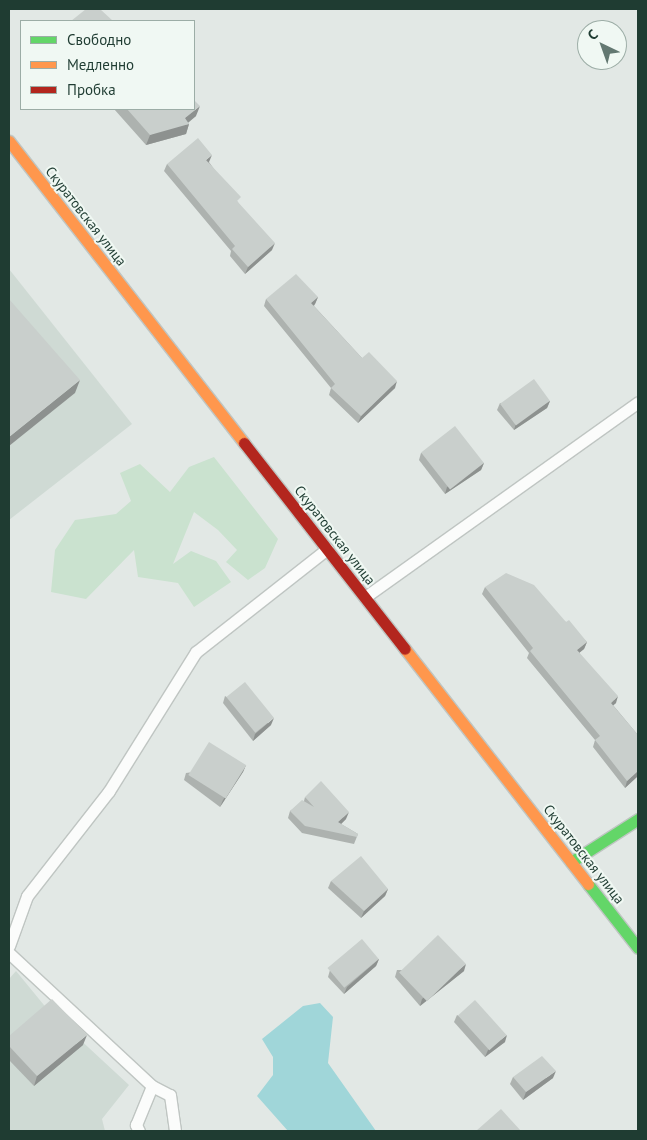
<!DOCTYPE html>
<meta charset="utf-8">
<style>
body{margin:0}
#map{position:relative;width:647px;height:1140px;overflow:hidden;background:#e2e8e5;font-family:"PT Sans",sans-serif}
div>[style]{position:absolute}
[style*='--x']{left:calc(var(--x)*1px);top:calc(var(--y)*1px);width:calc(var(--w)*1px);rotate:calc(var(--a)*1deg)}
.built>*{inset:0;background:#cfdad4}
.green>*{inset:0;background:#cae2cf}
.water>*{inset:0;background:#a0d6d9}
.roads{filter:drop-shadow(1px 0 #bfc5c2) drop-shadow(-1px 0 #bfc5c2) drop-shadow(0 1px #bfc5c2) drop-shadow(0 -1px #bfc5c2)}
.lane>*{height:11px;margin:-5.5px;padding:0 5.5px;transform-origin:5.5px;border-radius:5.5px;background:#fbfcfb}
.fast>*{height:11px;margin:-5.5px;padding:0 5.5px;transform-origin:5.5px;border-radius:5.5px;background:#63d668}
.slow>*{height:11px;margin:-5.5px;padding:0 5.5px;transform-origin:5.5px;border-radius:5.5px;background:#ff974d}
.jam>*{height:11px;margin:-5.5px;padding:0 5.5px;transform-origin:5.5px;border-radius:5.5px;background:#b3261e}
.wall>*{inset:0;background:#adb2af}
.shaded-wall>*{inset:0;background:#8d918f}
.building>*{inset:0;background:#c9cfcc;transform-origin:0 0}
span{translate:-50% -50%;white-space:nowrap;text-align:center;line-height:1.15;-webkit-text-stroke:4px #f0f8f3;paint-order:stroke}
.street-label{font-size:14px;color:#1f3c32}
.frame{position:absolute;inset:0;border:10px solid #1f3c32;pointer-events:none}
.legend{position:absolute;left:20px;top:20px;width:175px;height:90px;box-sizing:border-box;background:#f0f8f3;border:1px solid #9cada6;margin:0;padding:6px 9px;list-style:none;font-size:15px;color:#1f3c32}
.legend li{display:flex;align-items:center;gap:10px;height:25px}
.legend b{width:25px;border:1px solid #9cada6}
.north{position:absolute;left:577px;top:20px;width:50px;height:50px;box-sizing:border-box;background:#f0f8f3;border:1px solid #9cada6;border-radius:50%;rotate:318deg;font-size:14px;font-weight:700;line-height:20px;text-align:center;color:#1f3c32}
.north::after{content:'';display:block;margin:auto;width:18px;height:22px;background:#637871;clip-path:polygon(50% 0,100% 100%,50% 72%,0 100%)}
</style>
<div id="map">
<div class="built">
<i style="clip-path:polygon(9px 269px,132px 424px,9px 520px)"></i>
<i style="clip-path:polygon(16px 971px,48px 1010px,129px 1085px,102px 1119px,105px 1131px,9px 1131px,9px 979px)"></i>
</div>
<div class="green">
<i style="clip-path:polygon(214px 457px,278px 539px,265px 568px,248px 580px,226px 562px,237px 550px,218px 530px,194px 512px,173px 564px,191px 551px,216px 561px,231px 582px,194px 607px,178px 583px,138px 577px,134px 550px,86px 599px,51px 592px,55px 550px,75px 520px,116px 514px,131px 501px,120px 473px,140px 464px,170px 492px,189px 467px)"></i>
</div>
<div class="water">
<i style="clip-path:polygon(320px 1003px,333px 1017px,328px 1063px,376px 1131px,288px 1131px,257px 1096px,273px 1075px,273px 1057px,262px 1039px,303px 1006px)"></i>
</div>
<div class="roads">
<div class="lane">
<i style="--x:365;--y:597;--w:335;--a:-35.5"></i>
<i style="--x:9;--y:946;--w:53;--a:-70.2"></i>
<i style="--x:27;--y:896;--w:133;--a:-52"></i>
<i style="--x:109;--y:791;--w:164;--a:-58"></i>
<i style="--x:196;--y:652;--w:167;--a:-38.2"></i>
<i style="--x:9;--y:953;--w:195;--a:42.9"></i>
<i style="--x:152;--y:1086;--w:20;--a:27"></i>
<i style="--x:170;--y:1095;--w:36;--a:82"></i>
<i style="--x:139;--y:1131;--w:7;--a:-117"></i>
<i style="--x:136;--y:1125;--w:42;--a:-67.7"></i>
</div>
<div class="fast">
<i style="--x:571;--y:862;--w:80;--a:-32.7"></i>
<i style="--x:588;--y:884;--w:81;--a:52"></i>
</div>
<div class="slow">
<i style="--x:9;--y:141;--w:383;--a:52.1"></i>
<i style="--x:405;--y:649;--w:298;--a:52.1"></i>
</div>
<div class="jam">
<i style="--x:244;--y:443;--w:261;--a:52"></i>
</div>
</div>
<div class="wall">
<i style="clip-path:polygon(114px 109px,194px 109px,196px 116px,188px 123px,189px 124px,186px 134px,146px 145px)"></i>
<i style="clip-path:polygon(209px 162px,272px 250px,245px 274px,230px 256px,231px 251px,164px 171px,167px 164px)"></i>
<i style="clip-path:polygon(318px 297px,315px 304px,314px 306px,362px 358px,395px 388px,358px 423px,329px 395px,331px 388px,264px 306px,266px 299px)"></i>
<i style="clip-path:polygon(550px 401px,547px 408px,514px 430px,497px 410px,500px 403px)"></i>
<i style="clip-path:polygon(421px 453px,484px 463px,481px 470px,445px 494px,419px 460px)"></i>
<i style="clip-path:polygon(485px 587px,566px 622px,587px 642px,584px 649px,579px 653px,616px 703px,613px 705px,638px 735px,638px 776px,625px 788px,593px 747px,595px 740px,527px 658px,529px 653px,482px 594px)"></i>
<i style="clip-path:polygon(225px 696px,271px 725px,253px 741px,223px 703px)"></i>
<i style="clip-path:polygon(246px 765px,243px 772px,220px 807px,184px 780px,186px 773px)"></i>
<i style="clip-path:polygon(305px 797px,346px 819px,341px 824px,358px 834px,354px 844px,302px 833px,288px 818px,290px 811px,304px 801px)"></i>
<i style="clip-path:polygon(331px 881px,388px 889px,385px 896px,361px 918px,328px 888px)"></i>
<i style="clip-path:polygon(379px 959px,376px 966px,344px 994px,328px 977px,330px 970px)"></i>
<i style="clip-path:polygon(397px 970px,464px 971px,420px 1006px,395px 977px)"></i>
<i style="clip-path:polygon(457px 1015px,505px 1042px,485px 1057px,454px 1022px)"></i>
<i style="clip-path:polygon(9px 1036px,83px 1045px,34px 1086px,9px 1060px)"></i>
<i style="clip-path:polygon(513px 1077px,553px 1078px,523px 1100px,510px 1084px)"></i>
</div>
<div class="shaded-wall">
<i style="clip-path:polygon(200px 106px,196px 116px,185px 125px,189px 124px,186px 134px,146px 145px,150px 135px,185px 118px)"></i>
<i style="clip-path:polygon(212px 155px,209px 162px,204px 167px,206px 160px)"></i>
<i style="clip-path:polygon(275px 243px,272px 250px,245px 274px,248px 267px)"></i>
<i style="clip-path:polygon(318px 297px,315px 304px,309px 310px,311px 303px)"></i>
<i style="clip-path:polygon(80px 380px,75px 393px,9px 446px,9px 437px)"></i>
<i style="clip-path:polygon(397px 381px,395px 388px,358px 423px,361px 416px)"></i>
<i style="clip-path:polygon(550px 401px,547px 408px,514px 430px,516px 423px)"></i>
<i style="clip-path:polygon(484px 463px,481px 470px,445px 494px,447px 487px)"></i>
<i style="clip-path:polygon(587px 642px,584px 649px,574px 657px,577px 650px)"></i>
<i style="clip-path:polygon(618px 696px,616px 703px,608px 710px,611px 703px)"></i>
<i style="clip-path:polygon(274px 718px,271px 725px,253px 741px,255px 734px)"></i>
<i style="clip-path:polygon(246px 765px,243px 772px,220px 807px,223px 800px)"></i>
<i style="clip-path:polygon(638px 771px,638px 776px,625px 788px,627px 781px)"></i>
<i style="clip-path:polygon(349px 812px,346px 819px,336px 829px,338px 822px)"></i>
<i style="clip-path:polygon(388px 889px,385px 896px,361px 918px,364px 911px)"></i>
<i style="clip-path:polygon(379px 959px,376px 966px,344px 994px,347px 987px)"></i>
<i style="clip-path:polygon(466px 964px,464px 971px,420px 1006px,422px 999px)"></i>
<i style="clip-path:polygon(87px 1035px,83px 1045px,34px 1086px,37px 1076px)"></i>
<i style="clip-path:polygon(507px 1035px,505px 1042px,485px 1057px,488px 1050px)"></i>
<i style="clip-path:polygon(556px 1071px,553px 1078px,523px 1100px,526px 1092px)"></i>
</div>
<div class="building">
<i style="clip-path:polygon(86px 9px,100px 9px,113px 21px,71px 21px)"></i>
<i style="clip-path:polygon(194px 100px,200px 106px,185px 118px,189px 124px,150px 135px,127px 109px,194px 109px)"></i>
<i style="clip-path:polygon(198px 138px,212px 155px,206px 160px,241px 197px,237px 201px,275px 243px,248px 267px,232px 249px,235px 246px,167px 164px)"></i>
<i style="clip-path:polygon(296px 274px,318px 297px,311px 303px,362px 358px,369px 352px,397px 381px,361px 416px,331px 388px,335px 384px,266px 299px)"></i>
<i style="clip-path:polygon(9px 299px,80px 380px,9px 437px)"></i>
<i style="left:534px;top:379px;width:27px;height:42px;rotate:54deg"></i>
<i style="left:455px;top:426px;width:47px;height:43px;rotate:52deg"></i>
<i style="clip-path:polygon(506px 573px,534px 585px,566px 622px,569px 620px,587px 642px,577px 650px,618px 696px,611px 703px,638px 735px,638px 771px,627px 781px,595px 740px,600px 736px,530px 651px,533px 648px,485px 587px)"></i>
<i style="left:245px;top:682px;width:46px;height:24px;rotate:51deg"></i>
<i style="left:209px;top:742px;width:44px;height:39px;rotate:32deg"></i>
<i style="clip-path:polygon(321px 781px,349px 812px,338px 822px,358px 834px,357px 837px,305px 826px,290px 811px,302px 800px,314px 807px,305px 797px)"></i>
<i style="clip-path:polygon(361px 856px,388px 889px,364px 911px,331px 881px)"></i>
<i style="left:438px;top:935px;width:40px;height:54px;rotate:46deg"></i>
<i style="left:362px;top:939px;width:26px;height:45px;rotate:50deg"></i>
<i style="clip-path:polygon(52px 999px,87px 1035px,37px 1076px,9px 1046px,9px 1036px)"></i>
<i style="left:475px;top:1000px;width:47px;height:23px;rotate:48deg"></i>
<i style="clip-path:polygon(542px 1056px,556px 1071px,526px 1092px,513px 1077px)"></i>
<i style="clip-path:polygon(501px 1109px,521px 1131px,476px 1131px)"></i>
</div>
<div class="street-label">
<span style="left:86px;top:216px;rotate:52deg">Скуратовская улица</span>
<span style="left:335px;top:535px;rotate:52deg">Скуратовская улица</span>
<span style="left:584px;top:854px;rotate:52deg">Скуратовская улица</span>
</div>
<div class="frame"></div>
<ul class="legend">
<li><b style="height:6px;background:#63d668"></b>Свободно</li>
<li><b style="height:6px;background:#ff974d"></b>Медленно</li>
<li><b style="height:6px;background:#b3261e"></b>Пробка</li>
</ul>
<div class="north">С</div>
</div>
